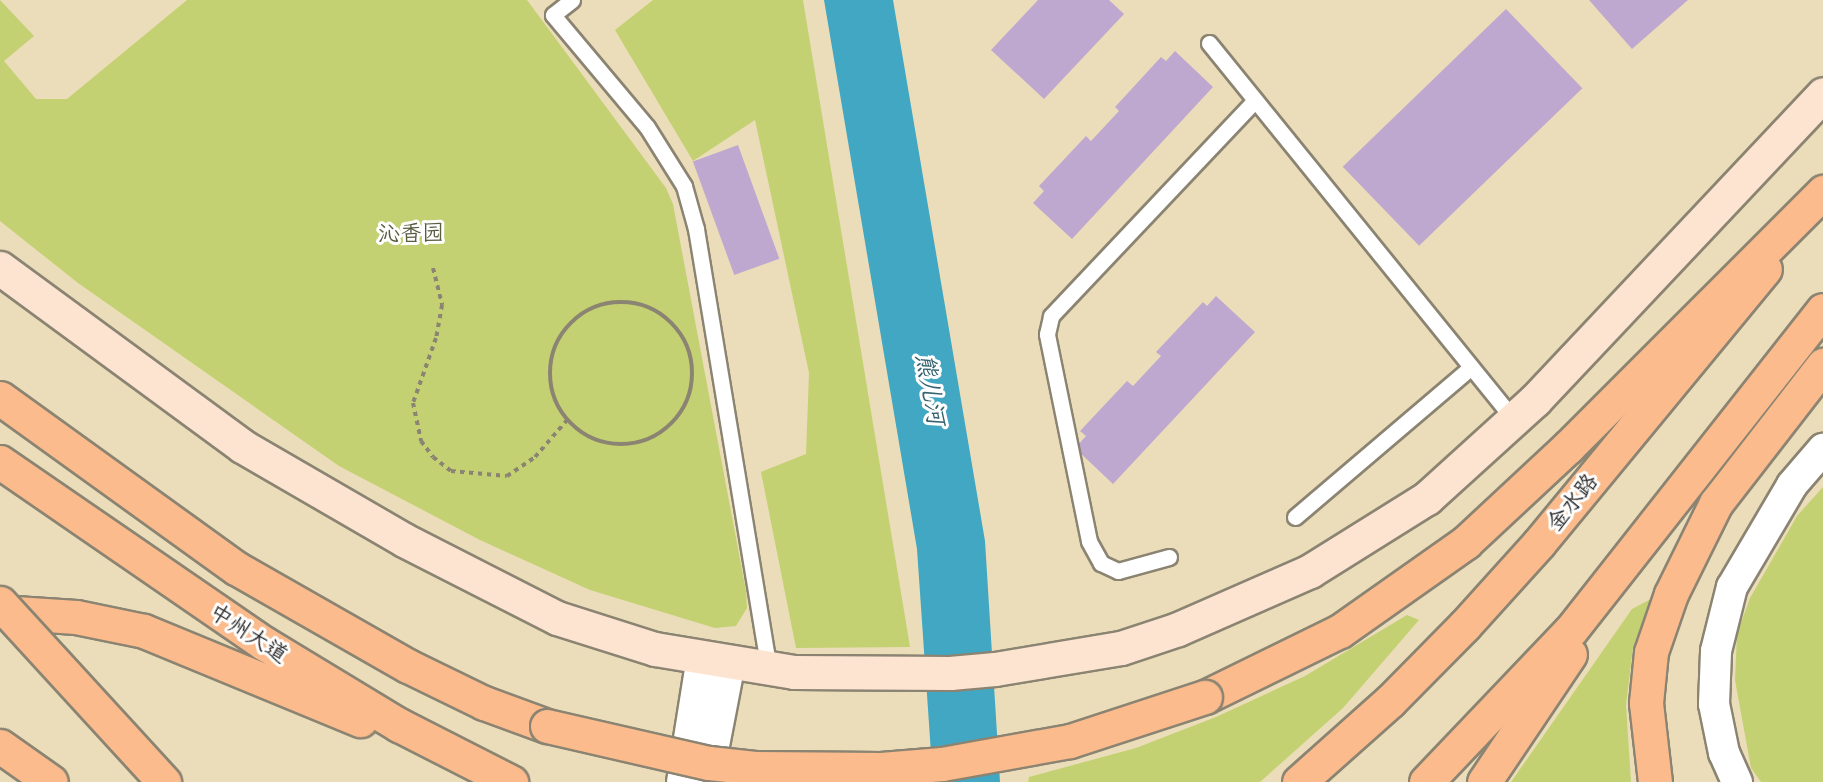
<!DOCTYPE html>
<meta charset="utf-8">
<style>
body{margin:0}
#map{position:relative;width:1823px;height:782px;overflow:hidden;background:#ebddb9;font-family:Itim,"LXGW WenKai TC",sans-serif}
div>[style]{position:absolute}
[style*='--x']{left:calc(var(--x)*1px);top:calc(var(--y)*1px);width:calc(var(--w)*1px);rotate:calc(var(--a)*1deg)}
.green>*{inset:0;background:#c3d172}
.water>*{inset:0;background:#41a7c2}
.building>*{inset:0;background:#bfa8cf;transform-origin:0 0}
.path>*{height:4px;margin-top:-2px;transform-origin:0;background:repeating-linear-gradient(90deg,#8b8472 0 4.5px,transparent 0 9px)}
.path>.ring{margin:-2px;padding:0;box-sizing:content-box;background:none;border:4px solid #8b8472;border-radius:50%}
.roads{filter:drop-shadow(2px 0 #8b8472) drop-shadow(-2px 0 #8b8472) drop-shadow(0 2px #8b8472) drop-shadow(0 -2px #8b8472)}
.lane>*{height:15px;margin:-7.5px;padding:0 7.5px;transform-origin:7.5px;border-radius:7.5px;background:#fff}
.street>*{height:30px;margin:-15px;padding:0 15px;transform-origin:15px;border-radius:15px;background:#fff}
.secondary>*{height:33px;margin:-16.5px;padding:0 16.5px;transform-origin:16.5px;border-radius:16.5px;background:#fde4d1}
.primary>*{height:33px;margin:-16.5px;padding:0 16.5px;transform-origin:16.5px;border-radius:16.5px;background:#fbbb8c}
.highway>*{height:33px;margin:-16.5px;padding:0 16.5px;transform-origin:16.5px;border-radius:16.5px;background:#fbbb8c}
.bridges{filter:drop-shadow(2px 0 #8b8472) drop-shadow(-2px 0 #8b8472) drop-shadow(0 2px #8b8472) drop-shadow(0 -2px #8b8472)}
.highway-bridge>*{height:33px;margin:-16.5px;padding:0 16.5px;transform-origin:16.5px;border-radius:16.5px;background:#fbbb8c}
span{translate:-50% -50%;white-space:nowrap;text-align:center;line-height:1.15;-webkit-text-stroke:6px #fff;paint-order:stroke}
.park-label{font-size:22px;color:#595d40}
.street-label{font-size:22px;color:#2b2b2b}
.water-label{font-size:24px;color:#35636f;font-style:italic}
</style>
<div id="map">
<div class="green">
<i style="clip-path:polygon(0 0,34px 36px,4px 61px,36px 99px,67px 99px,187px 0,527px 0,666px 188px,673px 204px,746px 591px,747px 608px,736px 626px,715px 628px,590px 590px,480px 540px,339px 466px,78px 283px,0 221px)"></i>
<i style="clip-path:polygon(653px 0,803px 0,910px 647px,796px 648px,761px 472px,806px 454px,809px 373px,755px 120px,693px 161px,615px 30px)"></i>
<i style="clip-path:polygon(1823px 487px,1823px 782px,1761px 782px,1751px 768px,1735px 680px,1737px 634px,1750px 598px,1797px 516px)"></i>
<i style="clip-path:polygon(1651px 599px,1633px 647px,1626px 705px,1631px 782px,1511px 782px,1632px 609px)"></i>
<i style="clip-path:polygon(1407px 615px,1419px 620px,1343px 708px,1260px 782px,1028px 782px,1029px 777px,1136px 748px,1216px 717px,1305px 676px)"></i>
</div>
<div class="water">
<i style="clip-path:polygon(824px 0,893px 0,985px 541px,1000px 782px,933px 782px,917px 549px)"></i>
</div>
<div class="building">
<i style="clip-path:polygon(1038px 0,1109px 0,1124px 14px,1044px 99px,991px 50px)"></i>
<i style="clip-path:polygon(1589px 0,1688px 0,1632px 49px)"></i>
<i style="left:1506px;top:9px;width:110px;height:227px;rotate:46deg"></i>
<i style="clip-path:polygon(1175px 51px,1213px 87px,1072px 239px,1033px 203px,1044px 191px,1039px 186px,1086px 136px,1091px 141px,1119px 111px,1115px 107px,1161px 57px,1166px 61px)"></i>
<i style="left:738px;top:145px;width:121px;height:48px;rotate:70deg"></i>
<i style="clip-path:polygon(1216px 296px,1255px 332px,1113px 484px,1075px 448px,1086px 436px,1080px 431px,1127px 381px,1133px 386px,1161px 356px,1156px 352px,1203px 302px,1207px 306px)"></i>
</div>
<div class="path">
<i style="--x:433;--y:268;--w:38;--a:76"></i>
<i style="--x:442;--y:305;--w:34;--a:100"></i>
<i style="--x:436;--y:338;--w:69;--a:109.5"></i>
<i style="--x:413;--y:403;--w:39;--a:78"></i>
<i style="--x:421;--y:441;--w:20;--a:53"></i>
<i style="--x:433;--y:457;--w:23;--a:38"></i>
<i style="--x:451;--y:471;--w:56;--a:5.1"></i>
<i style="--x:507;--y:476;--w:34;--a:-34"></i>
<i style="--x:535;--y:457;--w:49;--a:-49.1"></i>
<i class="ring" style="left:550px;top:302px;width:138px;height:138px"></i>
</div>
<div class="roads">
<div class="lane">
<i style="--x:572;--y:0;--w:24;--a:142"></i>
<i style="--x:553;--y:15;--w:146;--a:50"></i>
<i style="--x:647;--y:127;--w:70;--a:57.9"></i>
<i style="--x:684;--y:186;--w:45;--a:74.4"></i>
<i style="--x:696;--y:229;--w:446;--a:80.6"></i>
<i style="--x:1209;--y:43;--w:486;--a:51"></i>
<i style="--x:1295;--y:517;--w:231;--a:-40.4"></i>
<i style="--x:1169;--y:557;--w:53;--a:164.6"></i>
<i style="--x:1118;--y:571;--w:19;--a:-155"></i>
<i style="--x:1101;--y:563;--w:25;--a:-119"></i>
<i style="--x:1089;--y:541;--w:211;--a:-101.5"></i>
<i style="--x:1047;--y:334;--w:18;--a:-77"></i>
<i style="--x:1051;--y:316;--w:297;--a:-46.6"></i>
</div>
<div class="street">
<i style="--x:682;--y:782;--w:127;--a:-80.9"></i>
<i style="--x:707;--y:782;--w:122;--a:-79.1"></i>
<i style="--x:1737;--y:782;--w:32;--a:-114"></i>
<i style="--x:1724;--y:753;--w:50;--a:-101.5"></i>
<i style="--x:1714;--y:704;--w:53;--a:-87.8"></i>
<i style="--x:1716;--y:651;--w:66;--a:-76"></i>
<i style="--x:1732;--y:587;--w:118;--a:-59.5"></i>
<i style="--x:1792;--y:485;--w:48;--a:-49.3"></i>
</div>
<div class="secondary">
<i style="--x:0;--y:268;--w:300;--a:36.3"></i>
<i style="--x:242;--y:446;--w:187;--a:30.1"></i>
<i style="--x:404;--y:540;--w:172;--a:27"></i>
<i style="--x:557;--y:618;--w:103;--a:17.6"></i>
<i style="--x:655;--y:649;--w:141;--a:9.4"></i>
<i style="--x:794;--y:672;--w:156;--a:0.4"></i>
<i style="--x:950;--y:673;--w:45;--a:-5.1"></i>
<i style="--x:995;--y:669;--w:128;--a:-9.5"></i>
<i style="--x:1121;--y:648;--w:60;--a:-18.4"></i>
<i style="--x:1178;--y:629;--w:144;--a:-23.7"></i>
<i style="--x:1310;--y:571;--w:138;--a:-32"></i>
<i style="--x:1427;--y:498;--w:146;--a:-42.2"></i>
<i style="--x:1535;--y:400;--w:420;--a:-46.7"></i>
</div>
<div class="primary">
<i style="--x:1299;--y:782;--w:122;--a:-41.7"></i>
<i style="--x:1390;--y:701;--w:107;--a:-45.4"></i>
<i style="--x:1465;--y:625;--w:110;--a:-47.9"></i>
<i style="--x:1539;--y:543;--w:355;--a:-50.5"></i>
<i style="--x:1426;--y:782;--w:210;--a:-46.4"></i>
<i style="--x:1571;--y:630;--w:407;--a:-51.8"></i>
<i style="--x:1484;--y:782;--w:154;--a:-56.1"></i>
</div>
<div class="highway">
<i style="--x:0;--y:398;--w:291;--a:35.8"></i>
<i style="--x:236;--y:568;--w:198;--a:29.7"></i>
<i style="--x:408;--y:666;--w:85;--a:26"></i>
<i style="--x:484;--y:703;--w:67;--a:20.1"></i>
<i style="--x:0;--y:462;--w:321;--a:34.5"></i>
<i style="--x:265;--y:644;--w:157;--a:31.2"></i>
<i style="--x:399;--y:725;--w:126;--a:27"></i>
<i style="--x:0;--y:612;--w:76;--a:3.8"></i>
<i style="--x:76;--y:617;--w:69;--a:11.6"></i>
<i style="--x:144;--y:631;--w:234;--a:22.4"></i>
<i style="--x:1205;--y:697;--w:150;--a:-26.1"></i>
<i style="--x:1340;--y:631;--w:154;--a:-35.2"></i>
<i style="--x:1466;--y:542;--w:139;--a:-43"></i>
<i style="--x:1568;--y:447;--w:361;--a:-45"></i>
<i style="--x:0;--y:746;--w:62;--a:35.2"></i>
<i style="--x:1655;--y:782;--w:80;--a:-96.5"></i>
<i style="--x:1646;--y:703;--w:51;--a:-84.4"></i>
<i style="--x:1651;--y:652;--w:61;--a:-71"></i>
<i style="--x:1671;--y:594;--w:102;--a:-63.7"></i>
<i style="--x:1716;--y:503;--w:175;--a:-52.2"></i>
</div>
</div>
<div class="bridges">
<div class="highway-bridge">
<i style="--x:0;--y:603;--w:243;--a:47.5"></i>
<i style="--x:547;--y:726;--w:166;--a:12.9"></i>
<i style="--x:709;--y:763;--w:46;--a:6.2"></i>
<i style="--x:755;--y:768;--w:126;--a:0.5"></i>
<i style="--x:881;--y:769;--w:61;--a:-4.7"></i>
<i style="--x:942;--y:764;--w:130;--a:-10.2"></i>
<i style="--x:1070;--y:741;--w:142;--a:-18.1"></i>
</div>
</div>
<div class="park-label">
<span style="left:411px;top:233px">沁香园</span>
</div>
<div class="street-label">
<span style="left:1572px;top:502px;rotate:-51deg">金水路</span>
<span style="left:249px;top:633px;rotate:33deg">中州大道</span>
</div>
<div class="water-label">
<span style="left:931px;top:389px;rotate:80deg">熊儿河</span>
</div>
</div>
